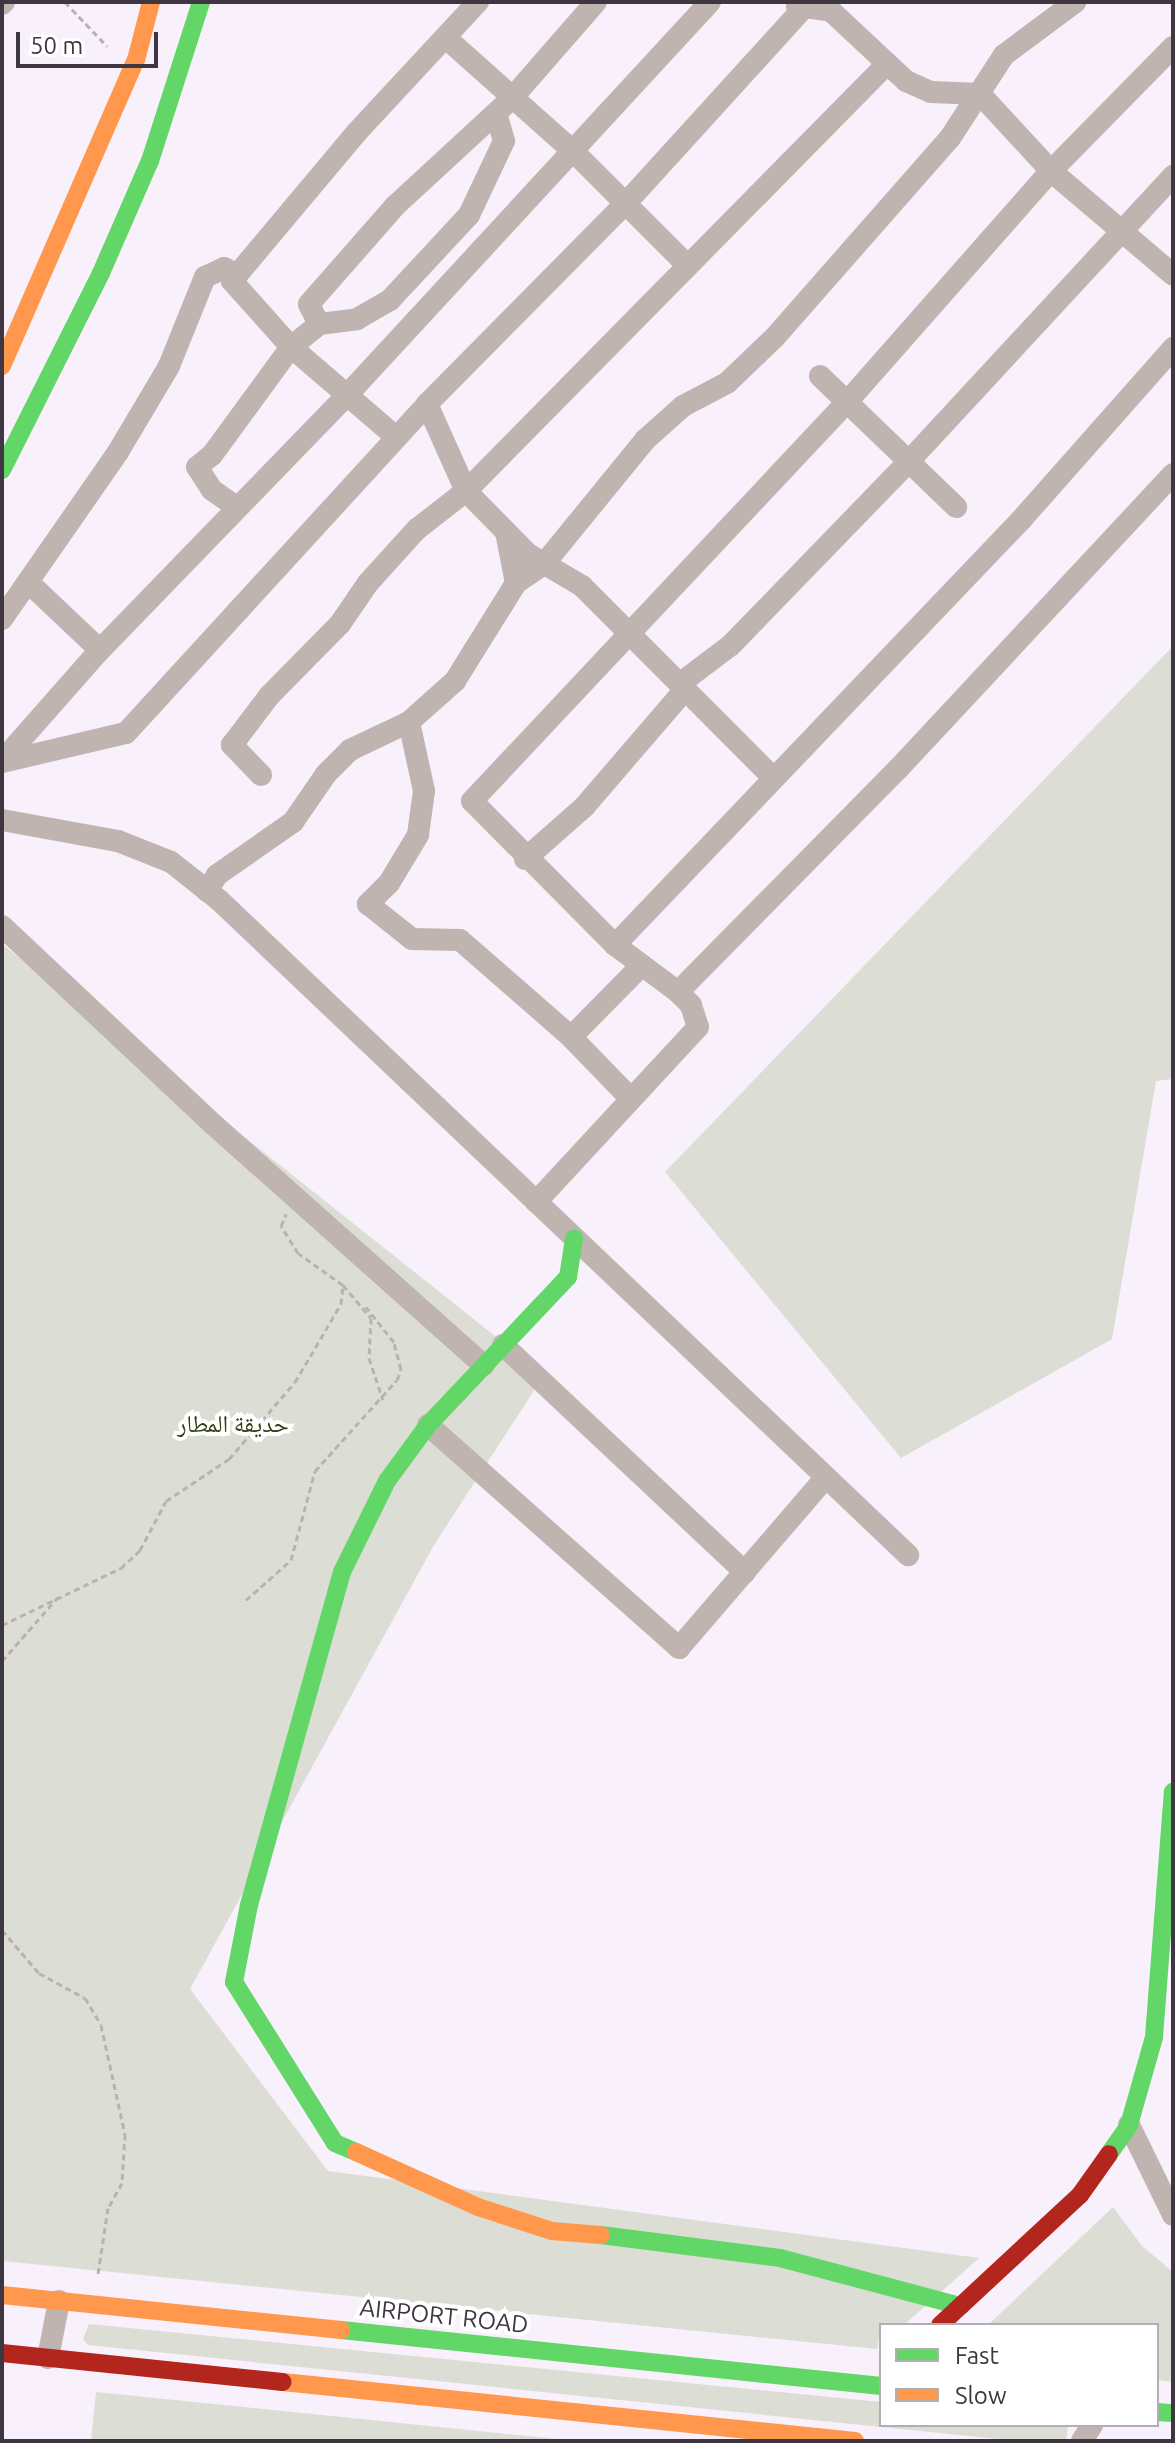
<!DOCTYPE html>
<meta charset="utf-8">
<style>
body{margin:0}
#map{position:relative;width:1175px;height:2443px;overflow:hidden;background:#f8f0fa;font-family:Ubuntu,"Noto Naskh Arabic",sans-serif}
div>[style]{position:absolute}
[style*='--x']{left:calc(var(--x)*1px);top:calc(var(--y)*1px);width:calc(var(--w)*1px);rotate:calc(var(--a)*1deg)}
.green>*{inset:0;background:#dcded6}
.path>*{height:3px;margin-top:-1.5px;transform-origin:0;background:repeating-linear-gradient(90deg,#bab2b1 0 6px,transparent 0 10px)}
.street>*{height:22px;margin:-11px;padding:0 11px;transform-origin:11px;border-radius:11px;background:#bfb4b0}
.fast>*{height:18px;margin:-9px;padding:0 9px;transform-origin:9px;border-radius:9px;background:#63d668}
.slow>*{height:18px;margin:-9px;padding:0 9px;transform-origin:9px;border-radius:9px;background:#ff974d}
.jam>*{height:18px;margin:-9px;padding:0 9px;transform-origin:9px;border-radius:9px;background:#b3261e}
span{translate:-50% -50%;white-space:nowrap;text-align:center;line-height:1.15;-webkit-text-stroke:8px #fff;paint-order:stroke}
.park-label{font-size:24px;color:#314013}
.street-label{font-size:24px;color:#3e3640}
.frame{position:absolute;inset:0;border:4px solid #3e3640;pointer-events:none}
.legend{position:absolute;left:879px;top:2323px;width:280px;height:104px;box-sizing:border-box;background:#fff;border:2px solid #b2afb3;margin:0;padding:10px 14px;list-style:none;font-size:24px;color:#3e3640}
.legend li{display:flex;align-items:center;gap:16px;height:40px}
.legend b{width:40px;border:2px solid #b2afb3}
.scale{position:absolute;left:16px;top:32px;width:142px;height:36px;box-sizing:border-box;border:4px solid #3e3640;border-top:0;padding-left:10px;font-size:24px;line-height:28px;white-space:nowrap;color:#3e3640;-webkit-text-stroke:6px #fff;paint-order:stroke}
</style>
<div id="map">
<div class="green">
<i style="clip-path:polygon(1173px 646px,1173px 1079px,1156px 1081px,1112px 1339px,901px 1458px,665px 1172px)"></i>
<i style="clip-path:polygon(2px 944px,544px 1375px,434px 1545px,190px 1989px,328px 2171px,979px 2258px,904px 2325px,881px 2325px,877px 2349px,2px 2261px)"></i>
<i style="clip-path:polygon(1113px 2207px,1142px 2246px,1173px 2272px,1173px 2382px,1157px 2380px,1157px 2325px,988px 2325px)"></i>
<i style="clip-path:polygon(89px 2324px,881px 2402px,881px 2425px,1068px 2425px,1066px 2441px,1017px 2441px,88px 2345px,83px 2339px)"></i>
<i style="clip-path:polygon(96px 2392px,577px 2441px,91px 2441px)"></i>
</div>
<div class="path">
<i style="--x:65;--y:2;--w:61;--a:46.3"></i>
<i style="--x:343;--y:1285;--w:43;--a:49.7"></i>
<i style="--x:371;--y:1318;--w:40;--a:92.9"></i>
<i style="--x:369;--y:1358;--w:44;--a:71.6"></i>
<i style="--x:246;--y:1600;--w:60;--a:-41.6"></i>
<i style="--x:291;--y:1560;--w:92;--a:-74.9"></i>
<i style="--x:315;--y:1471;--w:122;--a:-48"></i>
<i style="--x:397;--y:1380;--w:12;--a:-70"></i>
<i style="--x:401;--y:1369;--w:28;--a:-105"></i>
<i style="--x:394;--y:1342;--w:45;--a:-128.7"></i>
<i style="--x:2;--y:1625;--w:132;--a:-25.6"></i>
<i style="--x:121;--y:1568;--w:26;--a:-43"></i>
<i style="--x:140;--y:1550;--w:55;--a:-62"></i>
<i style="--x:166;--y:1501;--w:76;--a:-33.7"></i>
<i style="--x:229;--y:1459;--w:101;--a:-49.4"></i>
<i style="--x:295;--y:1382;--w:91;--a:-59.5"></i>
<i style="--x:341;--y:1304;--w:19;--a:-84"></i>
<i style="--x:343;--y:1285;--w:55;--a:-144.6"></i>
<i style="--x:298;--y:1253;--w:32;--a:-122"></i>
<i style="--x:281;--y:1226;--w:13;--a:-67"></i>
<i style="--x:2;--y:1661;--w:85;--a:-48.8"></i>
<i style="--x:2;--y:1930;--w:57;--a:49.3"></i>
<i style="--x:39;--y:1973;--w:52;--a:28.5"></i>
<i style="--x:85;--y:1998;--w:31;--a:59"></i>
<i style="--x:101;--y:2025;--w:112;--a:77.6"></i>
<i style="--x:125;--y:2134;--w:49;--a:93.5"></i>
<i style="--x:122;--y:2183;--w:29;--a:119"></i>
<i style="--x:108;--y:2208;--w:67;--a:98.6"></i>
</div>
<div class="street">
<i style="--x:2;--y:4;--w:3;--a:-45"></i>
<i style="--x:797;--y:6;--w:34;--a:8"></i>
<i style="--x:831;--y:11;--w:103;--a:43"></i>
<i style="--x:906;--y:81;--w:27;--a:24"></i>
<i style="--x:931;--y:92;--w:49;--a:2.3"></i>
<i style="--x:980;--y:94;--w:105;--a:47.3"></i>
<i style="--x:1051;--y:171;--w:160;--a:40.4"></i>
<i style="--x:446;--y:38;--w:171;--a:41.7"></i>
<i style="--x:574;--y:152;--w:157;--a:45"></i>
<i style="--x:319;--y:324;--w:38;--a:-7"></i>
<i style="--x:357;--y:319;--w:38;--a:-30"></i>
<i style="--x:390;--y:300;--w:116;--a:-47.1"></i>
<i style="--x:469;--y:215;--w:82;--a:-64.7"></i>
<i style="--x:504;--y:141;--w:29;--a:-106"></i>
<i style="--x:820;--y:376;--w:189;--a:43.9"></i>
<i style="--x:427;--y:404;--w:95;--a:65.9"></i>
<i style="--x:466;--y:491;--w:88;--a:45.5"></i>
<i style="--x:528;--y:554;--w:63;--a:30.7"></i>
<i style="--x:582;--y:586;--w:271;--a:45.1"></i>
<i style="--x:396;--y:437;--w:138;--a:-139.4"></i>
<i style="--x:291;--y:347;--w:89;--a:-131.8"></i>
<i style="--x:232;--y:281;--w:194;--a:-50"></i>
<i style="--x:357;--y:132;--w:178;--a:-47.1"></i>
<i style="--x:235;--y:506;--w:28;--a:-145"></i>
<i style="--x:212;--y:490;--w:27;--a:-123"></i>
<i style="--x:197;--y:467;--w:19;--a:-39"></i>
<i style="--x:212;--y:455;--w:134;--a:-53.8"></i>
<i style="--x:291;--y:347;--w:36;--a:-39"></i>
<i style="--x:319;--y:324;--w:22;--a:-117"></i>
<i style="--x:309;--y:304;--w:130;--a:-48.7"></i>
<i style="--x:395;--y:206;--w:161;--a:-42.7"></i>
<i style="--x:513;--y:97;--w:126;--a:-48.9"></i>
<i style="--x:506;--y:532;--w:52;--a:78.9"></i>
<i style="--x:28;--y:582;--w:99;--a:43.4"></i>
<i style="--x:2;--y:619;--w:203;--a:-55.2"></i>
<i style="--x:118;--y:452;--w:100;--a:-59.3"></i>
<i style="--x:169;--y:366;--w:96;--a:-68"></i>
<i style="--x:205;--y:277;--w:21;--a:-25"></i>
<i style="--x:224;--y:268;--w:15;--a:28"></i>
<i style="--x:409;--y:722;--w:71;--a:77.7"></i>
<i style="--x:424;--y:791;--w:44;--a:97.8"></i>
<i style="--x:418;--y:835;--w:56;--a:121.1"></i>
<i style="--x:389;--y:883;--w:30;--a:135"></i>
<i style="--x:368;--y:904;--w:56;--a:38.5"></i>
<i style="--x:412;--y:939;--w:48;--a:1.2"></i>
<i style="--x:460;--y:940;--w:147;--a:41.1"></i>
<i style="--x:571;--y:1037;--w:86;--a:45.9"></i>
<i style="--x:2;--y:761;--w:148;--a:-48.6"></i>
<i style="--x:100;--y:650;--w:358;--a:-45.9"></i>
<i style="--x:349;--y:393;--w:532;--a:-47.28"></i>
<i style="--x:2;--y:762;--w:127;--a:-13.2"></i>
<i style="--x:126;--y:733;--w:446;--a:-47.5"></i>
<i style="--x:427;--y:404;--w:283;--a:-45.3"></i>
<i style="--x:626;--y:203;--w:272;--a:-47.7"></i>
<i style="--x:261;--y:775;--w:42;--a:-134"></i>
<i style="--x:232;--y:745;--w:61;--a:-52.9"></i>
<i style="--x:269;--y:696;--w:101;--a:-45.4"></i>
<i style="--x:340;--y:624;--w:50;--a:-55.7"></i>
<i style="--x:368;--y:583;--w:73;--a:-47.8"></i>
<i style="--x:417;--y:529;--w:62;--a:-37.8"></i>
<i style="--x:466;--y:491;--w:598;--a:-45.41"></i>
<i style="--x:2;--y:820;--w:118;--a:10.3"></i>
<i style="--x:118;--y:841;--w:57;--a:21.6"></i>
<i style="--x:171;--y:862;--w:61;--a:38.4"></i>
<i style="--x:219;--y:900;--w:951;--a:43.55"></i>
<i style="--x:525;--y:859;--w:79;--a:-41.4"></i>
<i style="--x:584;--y:807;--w:152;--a:-49.3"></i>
<i style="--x:683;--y:692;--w:13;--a:-77"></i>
<i style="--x:686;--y:679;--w:56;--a:-37.1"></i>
<i style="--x:731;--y:645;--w:259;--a:-45.9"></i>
<i style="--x:911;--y:459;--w:386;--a:-47.2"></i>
<i style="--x:207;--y:891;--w:19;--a:-58"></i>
<i style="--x:217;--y:875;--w:93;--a:-34.9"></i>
<i style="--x:293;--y:822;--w:58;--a:-55.5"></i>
<i style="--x:326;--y:774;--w:34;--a:-45"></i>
<i style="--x:350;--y:750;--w:65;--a:-25.4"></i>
<i style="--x:409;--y:722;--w:62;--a:-41.7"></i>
<i style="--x:455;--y:681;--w:115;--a:-58.1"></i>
<i style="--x:516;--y:583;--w:34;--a:-34"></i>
<i style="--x:544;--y:564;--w:160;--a:-50.8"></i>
<i style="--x:645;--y:440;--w:51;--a:-41.8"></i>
<i style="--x:683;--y:406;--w:50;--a:-27.6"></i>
<i style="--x:727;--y:383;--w:66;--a:-43.8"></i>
<i style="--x:775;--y:337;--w:265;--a:-48.7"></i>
<i style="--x:950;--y:138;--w:99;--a:-57"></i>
<i style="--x:1004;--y:55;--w:89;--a:-36.7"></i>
<i style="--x:2;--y:926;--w:291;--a:43.2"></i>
<i style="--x:214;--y:1125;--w:361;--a:41.7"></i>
<i style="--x:615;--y:945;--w:588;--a:-46.31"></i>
<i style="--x:1021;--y:520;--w:230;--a:-48.5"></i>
<i style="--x:678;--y:992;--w:313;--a:-45.4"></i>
<i style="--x:898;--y:769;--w:403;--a:-47"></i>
<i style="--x:571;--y:1037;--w:98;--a:-45.4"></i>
<i style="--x:536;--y:1202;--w:238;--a:-47.2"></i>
<i style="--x:698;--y:1027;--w:23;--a:-108"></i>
<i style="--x:691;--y:1005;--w:18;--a:-135"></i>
<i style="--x:678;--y:992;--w:79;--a:-143.3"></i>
<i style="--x:615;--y:945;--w:203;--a:-134.8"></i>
<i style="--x:472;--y:801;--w:548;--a:-46.78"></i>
<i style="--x:847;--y:402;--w:308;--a:-48.6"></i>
<i style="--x:1051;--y:171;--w:174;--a:-45.5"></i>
<i style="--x:503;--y:1345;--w:332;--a:43.2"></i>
<i style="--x:428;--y:1425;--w:336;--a:41.6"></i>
<i style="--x:679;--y:1648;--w:225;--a:-49.3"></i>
<i style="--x:1129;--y:2125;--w:100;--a:63.9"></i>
<i style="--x:48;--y:2358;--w:58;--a:-79.1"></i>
<i style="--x:1082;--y:2441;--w:19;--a:-58"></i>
</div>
<div class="fast">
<i style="--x:2;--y:470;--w:220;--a:-63.3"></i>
<i style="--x:101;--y:273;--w:122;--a:-66.4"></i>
<i style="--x:150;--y:161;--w:167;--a:-72.2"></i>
<i style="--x:356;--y:2152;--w:23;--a:-157"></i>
<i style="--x:335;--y:2143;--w:190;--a:-122.1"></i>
<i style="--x:234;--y:1982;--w:78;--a:-79"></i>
<i style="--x:249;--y:1905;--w:346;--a:-74.4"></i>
<i style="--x:342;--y:1572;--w:102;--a:-63.7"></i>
<i style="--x:387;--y:1481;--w:69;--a:-53.8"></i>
<i style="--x:428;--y:1425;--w:204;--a:-46.6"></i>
<i style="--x:568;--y:1277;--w:39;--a:-81"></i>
<i style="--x:1109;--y:2154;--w:35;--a:-55"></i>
<i style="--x:1129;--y:2125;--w:91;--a:-74.1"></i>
<i style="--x:1154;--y:2037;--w:246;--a:-85.6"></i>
<i style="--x:601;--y:2235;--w:180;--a:7.3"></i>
<i style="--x:780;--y:2258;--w:187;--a:14.9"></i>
<i style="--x:341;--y:2330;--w:543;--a:5.92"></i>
<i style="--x:1157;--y:2412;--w:16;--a:4"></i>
</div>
<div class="slow">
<i style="--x:2;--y:366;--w:334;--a:-66.4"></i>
<i style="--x:136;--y:60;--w:60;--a:-75.5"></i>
<i style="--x:356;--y:2152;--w:134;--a:24.3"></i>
<i style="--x:478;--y:2207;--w:78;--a:18"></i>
<i style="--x:552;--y:2231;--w:49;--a:4.7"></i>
<i style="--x:2;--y:2295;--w:341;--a:5.9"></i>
<i style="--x:283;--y:2382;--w:575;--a:5.89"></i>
</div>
<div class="jam">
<i style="--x:940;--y:2325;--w:191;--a:-42.9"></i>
<i style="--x:1080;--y:2195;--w:50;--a:-54.7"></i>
<i style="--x:2;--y:2353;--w:282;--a:5.9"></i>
</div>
<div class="park-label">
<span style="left:233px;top:1424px">حديقة المطار</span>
</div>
<div class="street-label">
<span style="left:444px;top:2316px;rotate:6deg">AIRPORT ROAD</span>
</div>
<div class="frame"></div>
<ul class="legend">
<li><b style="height:10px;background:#63d668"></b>Fast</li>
<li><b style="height:10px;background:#ff974d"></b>Slow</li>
</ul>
<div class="scale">50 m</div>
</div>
